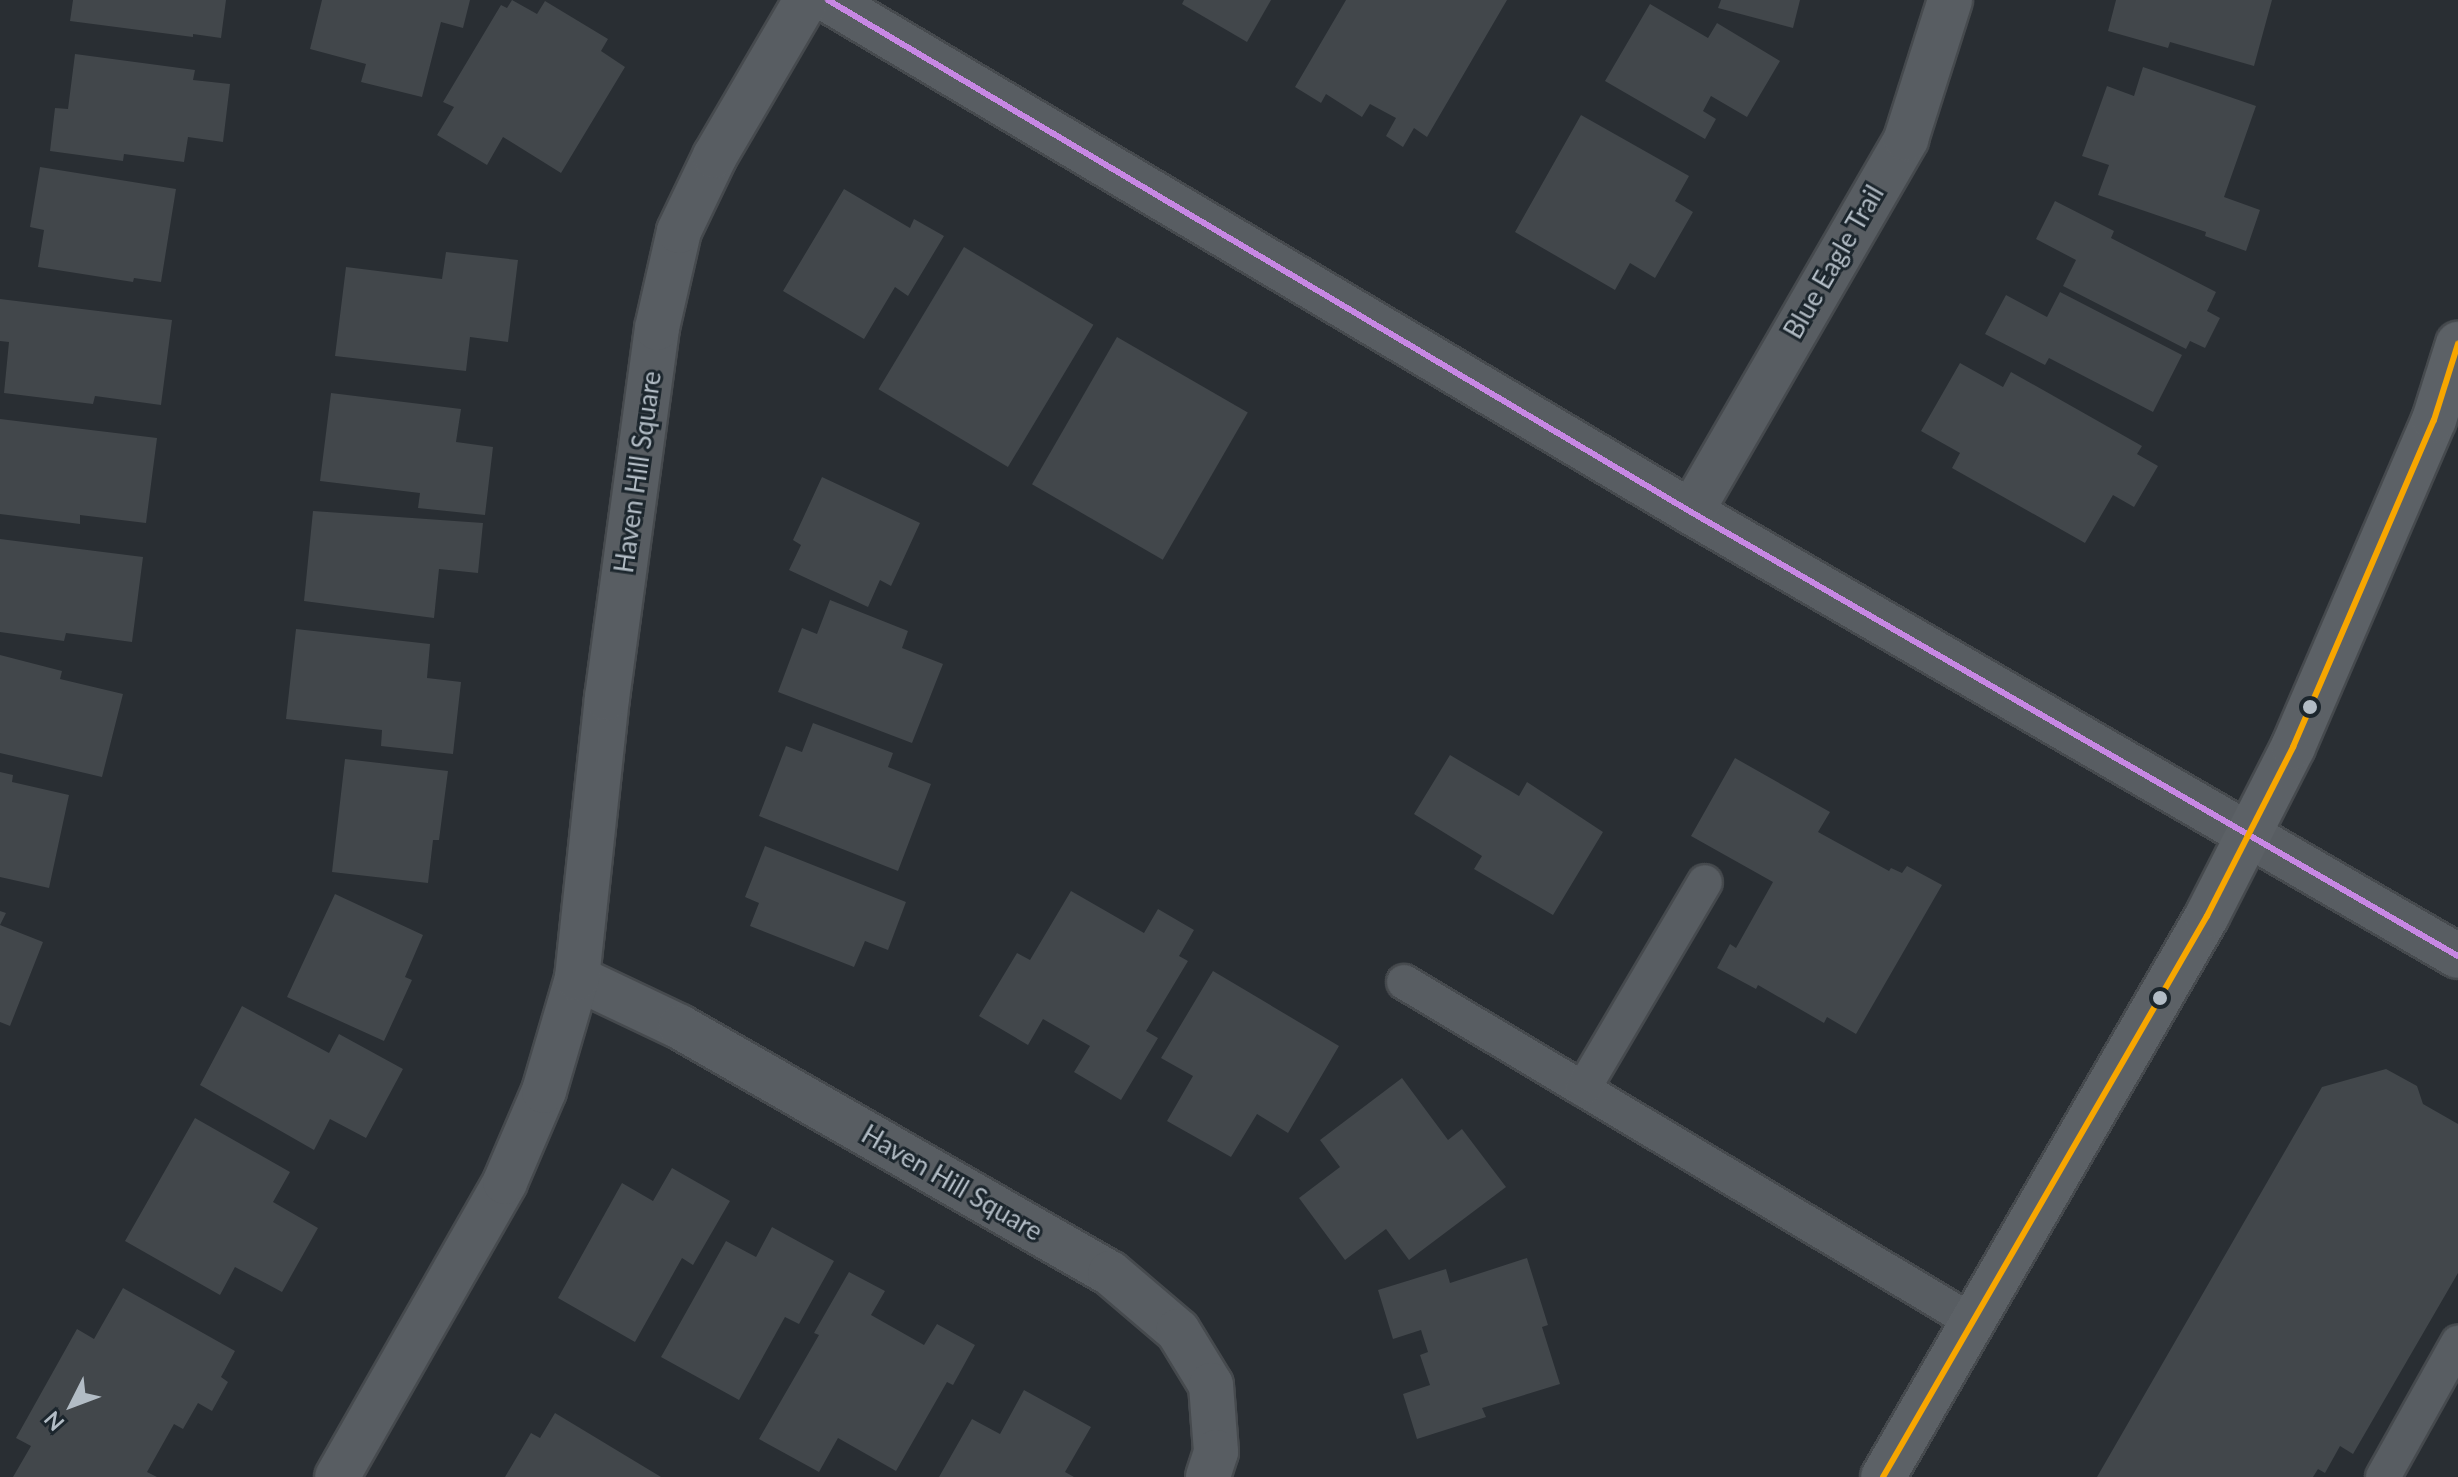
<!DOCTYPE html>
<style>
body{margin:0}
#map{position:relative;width:2458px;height:1477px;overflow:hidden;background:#292e33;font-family:Lato,sans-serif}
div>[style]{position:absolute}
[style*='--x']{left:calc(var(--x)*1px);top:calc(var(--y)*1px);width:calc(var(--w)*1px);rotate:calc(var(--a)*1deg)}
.building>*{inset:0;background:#42474b;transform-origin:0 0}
.roads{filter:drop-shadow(2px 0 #464a4e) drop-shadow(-2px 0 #464a4e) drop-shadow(0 2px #464a4e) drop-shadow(0 -2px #464a4e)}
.lane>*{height:34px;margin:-17px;padding:0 17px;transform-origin:17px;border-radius:17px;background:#585d62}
.street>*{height:44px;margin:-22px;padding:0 22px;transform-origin:22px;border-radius:22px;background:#585d62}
.secondary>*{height:44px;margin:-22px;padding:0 22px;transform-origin:22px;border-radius:22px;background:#5c6166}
.bus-1>*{height:6px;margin:-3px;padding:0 3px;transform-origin:3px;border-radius:3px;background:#c787e3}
.bus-2>*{height:6px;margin:-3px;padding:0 3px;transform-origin:3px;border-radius:3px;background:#f7a600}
.dots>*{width:22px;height:22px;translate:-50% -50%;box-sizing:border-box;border:4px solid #1c262d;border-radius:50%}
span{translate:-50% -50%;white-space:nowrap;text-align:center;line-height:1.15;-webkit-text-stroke:6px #1c262d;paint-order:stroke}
.street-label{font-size:26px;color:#b2bcc5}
.north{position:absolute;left:32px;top:1365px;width:80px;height:80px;-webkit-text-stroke:6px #1c262d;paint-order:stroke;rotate:228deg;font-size:22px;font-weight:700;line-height:32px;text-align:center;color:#b2bcc5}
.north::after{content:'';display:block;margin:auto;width:28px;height:36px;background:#b2bcc5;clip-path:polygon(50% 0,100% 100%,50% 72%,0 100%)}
</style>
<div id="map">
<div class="building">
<i style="clip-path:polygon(73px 0,226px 0,221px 38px,193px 34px,193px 37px,70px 21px)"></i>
<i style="clip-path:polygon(322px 0,470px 0,463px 28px,441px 22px,422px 97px,361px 82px,366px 64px,310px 49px)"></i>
<i style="clip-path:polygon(512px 0,537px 14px,545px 1px,608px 39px,601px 51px,625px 67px,561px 173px,503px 137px,487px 165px,437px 135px,454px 107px,443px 102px,501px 5px,507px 8px)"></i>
<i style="clip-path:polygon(1184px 0,1271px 0,1247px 42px,1182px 4px)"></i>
<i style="clip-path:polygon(1346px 0,1507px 0,1427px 137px,1414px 128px,1403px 147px,1386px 136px,1396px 118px,1370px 104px,1362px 117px,1326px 94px,1321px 103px,1295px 87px)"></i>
<i style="clip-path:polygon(1721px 0,1800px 0,1793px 28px,1718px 8px)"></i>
<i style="clip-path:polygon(2116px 0,2272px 0,2254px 66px,2170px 42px,2168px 48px,2108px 31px)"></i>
<i style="clip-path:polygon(1650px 4px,1708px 38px,1717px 23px,1780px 61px,1747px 117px,1711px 96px,1703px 111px,1716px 119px,1705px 139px,1605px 81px)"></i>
<i style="clip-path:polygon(75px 54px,195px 70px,193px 80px,230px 84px,223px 142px,188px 137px,184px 162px,124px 154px,123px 161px,50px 151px,55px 108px,68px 109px)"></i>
<i style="clip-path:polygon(2143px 67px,2256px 106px,2224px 197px,2260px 210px,2246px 251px,2205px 236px,2206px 232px,2098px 195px,2109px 165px,2082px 156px,2107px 86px,2134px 96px)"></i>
<i style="clip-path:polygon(1581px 115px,1689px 176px,1675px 201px,1693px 212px,1655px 278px,1630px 263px,1615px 290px,1515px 232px)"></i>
<i style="clip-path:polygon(40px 167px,176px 189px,161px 282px,134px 278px,133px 282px,38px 267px,44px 230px,30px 227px)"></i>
<i style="clip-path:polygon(844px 189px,910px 228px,914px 219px,944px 236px,908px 296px,895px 287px,864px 339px,783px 291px)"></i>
<i style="clip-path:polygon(2055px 201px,2114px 231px,2111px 238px,2216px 292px,2207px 311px,2220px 318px,2205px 348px,2190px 341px,2186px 349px,2063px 286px,2076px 260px,2036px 239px)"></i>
<i style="left:964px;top:247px;width:151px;height:166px;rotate:31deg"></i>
<i style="clip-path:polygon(446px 252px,518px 260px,508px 342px,470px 337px,466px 371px,335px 356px,346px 267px,442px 279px)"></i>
<i style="clip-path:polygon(2060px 292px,2182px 355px,2153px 412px,2049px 358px,2045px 365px,1985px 334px,2006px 295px,2047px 317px)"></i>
<i style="clip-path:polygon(0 299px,172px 320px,161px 405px,95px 396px,93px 404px,4px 393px,9px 342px,0 341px)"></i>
<i style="left:1117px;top:337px;width:151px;height:170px;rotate:30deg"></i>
<i style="clip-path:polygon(1960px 363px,2003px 387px,2011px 372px,2142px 446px,2137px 454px,2158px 466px,2134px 507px,2113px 495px,2085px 543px,1952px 468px,1960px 453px,1921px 431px)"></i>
<i style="clip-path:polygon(331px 393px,461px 409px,456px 442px,493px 447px,485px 515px,418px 508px,420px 493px,320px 481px)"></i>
<i style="clip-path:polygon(0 419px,157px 438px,146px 523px,80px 515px,80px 524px,0 514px)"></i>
<i style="clip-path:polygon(822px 477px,920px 523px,891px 586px,880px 580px,868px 607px,789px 570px,801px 545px,793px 540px)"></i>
<i style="clip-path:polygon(313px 511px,483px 523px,478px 573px,439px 569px,434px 618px,304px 601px)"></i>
<i style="clip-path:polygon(0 539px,143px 557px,132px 642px,66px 633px,64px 641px,0 632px)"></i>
<i style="clip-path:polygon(830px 600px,908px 631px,902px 648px,943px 664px,912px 743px,778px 692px,802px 628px,817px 634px)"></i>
<i style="clip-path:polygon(296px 629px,430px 644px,427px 678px,461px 682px,453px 754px,381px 746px,382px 730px,286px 719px)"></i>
<i style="clip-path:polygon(0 655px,62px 671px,60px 679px,123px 694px,102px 777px,0 753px)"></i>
<i style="clip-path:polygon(813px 723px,893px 753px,888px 767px,931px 784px,898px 871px,759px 816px,786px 746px,802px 752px)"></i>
<i style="clip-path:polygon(1450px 755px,1519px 796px,1527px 782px,1603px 832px,1553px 915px,1474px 869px,1482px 856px,1414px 814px)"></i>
<i style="clip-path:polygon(1735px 758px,1830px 812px,1818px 832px,1889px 871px,1891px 868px,1902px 873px,1907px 866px,1942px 885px,1856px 1034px,1827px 1017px,1824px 1023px,1758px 985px,1756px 989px,1717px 968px,1730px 944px,1736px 948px,1773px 882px,1691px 836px)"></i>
<i style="clip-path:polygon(345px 759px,448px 771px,439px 840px,433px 840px,428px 883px,332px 872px)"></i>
<i style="clip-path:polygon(0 772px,13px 775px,12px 782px,69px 795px,49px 888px,0 877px)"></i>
<i style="clip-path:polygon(765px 846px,906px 902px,888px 950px,865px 941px,854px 967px,750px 926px,759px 903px,745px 897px)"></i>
<i style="clip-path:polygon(1071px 891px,1144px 933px,1158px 909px,1194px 930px,1179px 956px,1188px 961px,1146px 1031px,1158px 1038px,1121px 1100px,1074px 1072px,1090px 1046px,1043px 1019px,1028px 1045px,979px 1016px,1017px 953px,1030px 960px)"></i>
<i style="clip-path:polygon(335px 894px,423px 935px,405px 977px,412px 980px,384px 1041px,287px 997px)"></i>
<i style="clip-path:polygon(0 911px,6px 913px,0 925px,43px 942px,10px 1026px,0 1022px)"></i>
<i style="clip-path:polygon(1213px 971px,1339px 1046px,1288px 1133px,1257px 1114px,1231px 1157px,1167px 1121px,1193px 1076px,1161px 1058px)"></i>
<i style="clip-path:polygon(242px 1006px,329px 1053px,339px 1034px,403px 1069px,366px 1138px,330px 1119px,314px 1150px,200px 1085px)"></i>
<i style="clip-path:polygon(2386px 1069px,2417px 1086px,2423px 1104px,2458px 1124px,2458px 1273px,2353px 1454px,2340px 1446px,2325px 1473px,2318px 1469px,2313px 1477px,2097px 1477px,2322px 1087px)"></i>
<i style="clip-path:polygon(1402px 1078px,1448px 1140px,1462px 1129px,1506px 1187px,1409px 1260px,1386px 1229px,1345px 1260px,1299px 1198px,1340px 1167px,1320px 1140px)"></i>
<i style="clip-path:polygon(195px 1118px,290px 1172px,273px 1202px,318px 1228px,282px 1292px,235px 1267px,220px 1295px,125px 1241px)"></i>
<i style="clip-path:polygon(672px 1168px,730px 1201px,693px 1265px,682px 1258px,635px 1342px,558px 1298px,622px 1183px,653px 1201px)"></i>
<i style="clip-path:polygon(772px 1227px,834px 1261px,799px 1324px,785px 1317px,739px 1400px,661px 1357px,726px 1241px,756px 1257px)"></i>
<i style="clip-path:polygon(1527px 1258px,1548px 1325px,1542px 1327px,1560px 1384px,1482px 1408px,1486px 1417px,1417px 1439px,1403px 1394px,1430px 1385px,1420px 1355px,1428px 1352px,1421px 1330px,1393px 1339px,1378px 1290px,1446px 1269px,1450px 1283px)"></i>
<i style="clip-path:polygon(849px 1272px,885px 1291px,871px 1315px,924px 1345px,937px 1324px,975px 1345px,953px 1385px,947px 1382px,896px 1471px,838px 1438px,819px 1472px,759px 1439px,819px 1335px,814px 1333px)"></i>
<i style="clip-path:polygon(123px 1288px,235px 1351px,221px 1377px,228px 1382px,212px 1411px,198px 1403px,183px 1429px,174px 1424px,147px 1472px,157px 1477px,13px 1477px,31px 1446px,16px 1438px,77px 1329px,94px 1339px)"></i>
<i style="clip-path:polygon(1024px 1390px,1091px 1427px,1065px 1472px,1074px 1477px,939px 1477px,972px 1419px,1000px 1434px)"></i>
<i style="clip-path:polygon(555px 1413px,661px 1477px,505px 1477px,531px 1433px,540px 1438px)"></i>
</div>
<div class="roads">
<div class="lane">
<i style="--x:1404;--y:982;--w:663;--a:30.86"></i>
<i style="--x:1583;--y:1089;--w:240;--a:-59.5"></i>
<i style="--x:2383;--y:1477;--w:154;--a:-60.8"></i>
</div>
<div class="street">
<i style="--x:828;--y:0;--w:1003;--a:30.68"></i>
<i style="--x:1691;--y:512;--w:886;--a:30.07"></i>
<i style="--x:1691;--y:512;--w:431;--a:-60"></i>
<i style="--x:1906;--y:139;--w:146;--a:-72.4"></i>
<i style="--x:577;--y:978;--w:114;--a:25.4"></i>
<i style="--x:680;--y:1027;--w:495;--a:29.8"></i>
<i style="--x:1110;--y:1273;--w:89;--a:40.5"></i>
<i style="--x:1178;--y:1331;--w:63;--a:58.6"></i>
<i style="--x:1211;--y:1385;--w:67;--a:85.7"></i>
<i style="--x:1216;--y:1452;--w:26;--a:108"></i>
<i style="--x:337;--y:1477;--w:339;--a:-60.3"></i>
<i style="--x:505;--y:1182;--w:99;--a:-66.8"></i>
<i style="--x:544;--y:1091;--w:118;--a:-73.7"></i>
<i style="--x:577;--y:978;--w:282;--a:-83.9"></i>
<i style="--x:607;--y:698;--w:373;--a:-82.3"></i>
<i style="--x:657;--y:328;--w:99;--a:-77.2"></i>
<i style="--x:679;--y:231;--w:83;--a:-64.4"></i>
<i style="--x:715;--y:156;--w:181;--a:-59.7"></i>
</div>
<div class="secondary">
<i style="--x:1883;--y:1477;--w:648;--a:-59.99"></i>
<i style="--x:2207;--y:916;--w:190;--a:-63"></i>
<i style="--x:2293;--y:747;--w:356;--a:-66.7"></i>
<i style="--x:2434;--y:420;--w:80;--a:-72.5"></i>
</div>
</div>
<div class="bus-1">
<i style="--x:828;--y:0;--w:1003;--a:30.68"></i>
<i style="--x:1691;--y:512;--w:886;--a:30.07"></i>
</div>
<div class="bus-2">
<i style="--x:1883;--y:1477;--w:648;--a:-59.99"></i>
<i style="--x:2207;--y:916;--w:190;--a:-63"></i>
<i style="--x:2293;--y:747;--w:356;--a:-66.7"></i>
<i style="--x:2434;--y:420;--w:80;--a:-72.5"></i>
</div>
<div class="dots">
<i style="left:2310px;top:707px;background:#b2bcc5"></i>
<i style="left:2160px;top:998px;background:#b2bcc5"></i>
</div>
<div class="street-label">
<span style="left:1834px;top:262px;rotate:-60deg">Blue Eagle Trail</span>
<span style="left:638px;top:472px;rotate:-82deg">Haven Hill Square</span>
<span style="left:952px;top:1183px;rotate:30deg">Haven Hill Square</span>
</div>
<div class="north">N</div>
</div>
